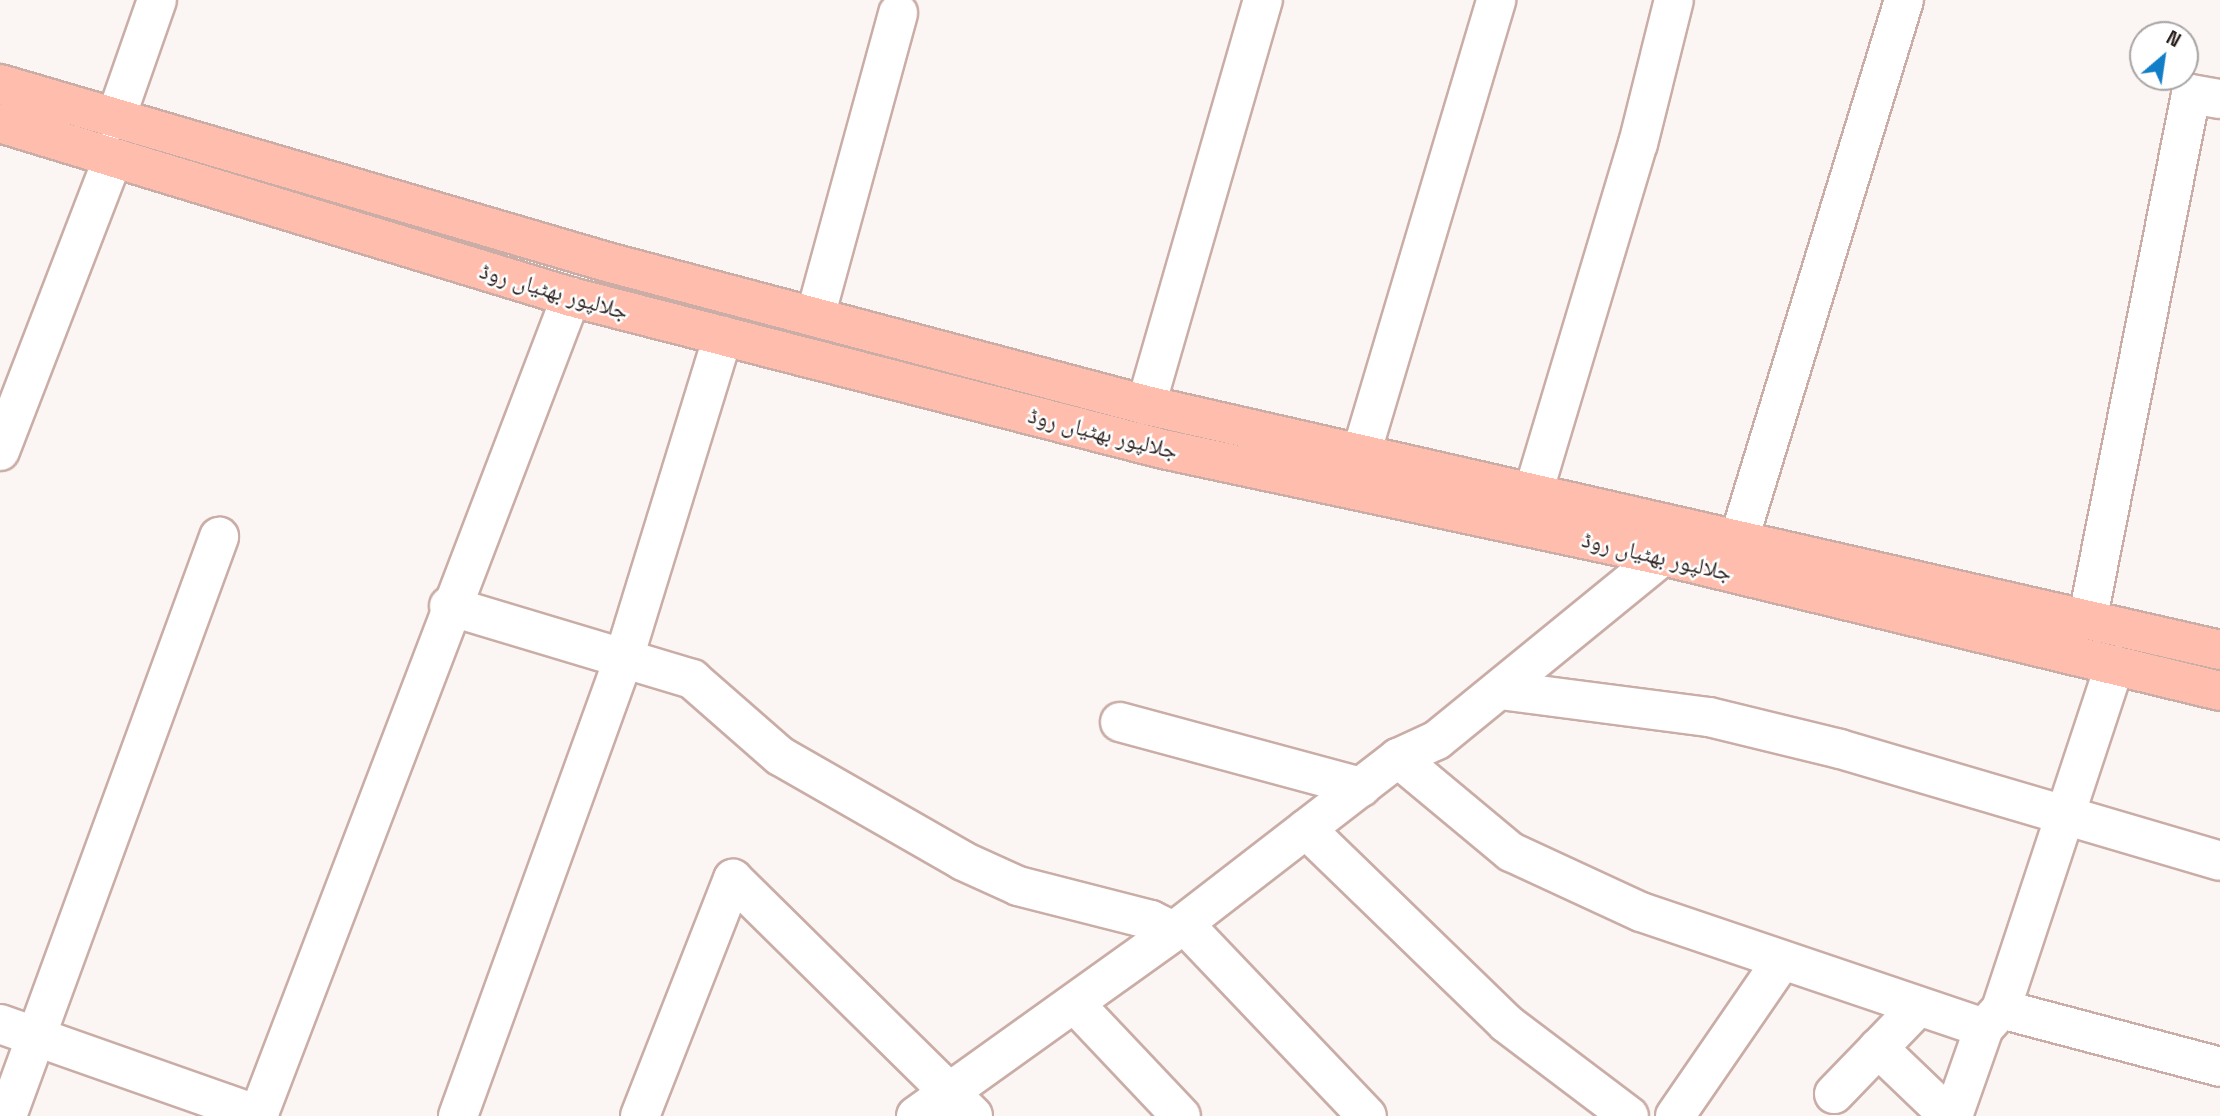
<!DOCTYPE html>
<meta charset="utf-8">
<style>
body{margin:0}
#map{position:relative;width:2220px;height:1116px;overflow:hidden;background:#fbf5f3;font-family:"Space Grotesk","Noto Naskh Arabic",sans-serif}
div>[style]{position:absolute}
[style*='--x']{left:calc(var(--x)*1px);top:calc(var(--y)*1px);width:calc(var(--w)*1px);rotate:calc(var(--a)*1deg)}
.roads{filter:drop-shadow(2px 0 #c9ada6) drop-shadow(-2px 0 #c9ada6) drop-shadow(0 2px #c9ada6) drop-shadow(0 -2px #c9ada6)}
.minor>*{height:38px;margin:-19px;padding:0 19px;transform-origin:19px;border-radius:19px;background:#fff}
.major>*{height:38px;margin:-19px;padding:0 19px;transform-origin:19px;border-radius:19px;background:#ffbead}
span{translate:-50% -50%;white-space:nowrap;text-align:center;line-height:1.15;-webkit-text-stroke:5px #fff;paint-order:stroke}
.street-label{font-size:23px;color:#2a1f1d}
.north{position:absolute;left:2129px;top:21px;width:70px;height:70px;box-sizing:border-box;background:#fff;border:2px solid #aaa5a5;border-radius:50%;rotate:29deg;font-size:19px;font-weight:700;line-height:28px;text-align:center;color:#2a1f1d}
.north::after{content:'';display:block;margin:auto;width:24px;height:32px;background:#127ec8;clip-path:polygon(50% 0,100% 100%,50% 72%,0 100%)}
</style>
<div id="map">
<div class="roads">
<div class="minor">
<i style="--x:115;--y:120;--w:127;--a:-70.7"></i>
<i style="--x:815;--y:317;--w:315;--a:-74.7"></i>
<i style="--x:1146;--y:405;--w:422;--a:-73.9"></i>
<i style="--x:0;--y:451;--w:311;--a:-68.9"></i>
<i style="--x:1361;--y:454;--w:474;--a:-73.4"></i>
<i style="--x:1533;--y:493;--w:364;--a:-73.3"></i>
<i style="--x:1638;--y:144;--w:148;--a:-76"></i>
<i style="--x:1739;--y:539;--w:564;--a:-72.98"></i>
<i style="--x:449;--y:606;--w:254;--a:16.7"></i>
<i style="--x:692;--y:679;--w:117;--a:41.2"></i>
<i style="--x:780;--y:756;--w:211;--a:29.8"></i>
<i style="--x:963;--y:861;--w:60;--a:24.4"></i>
<i style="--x:1018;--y:886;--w:137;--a:14.3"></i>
<i style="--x:1151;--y:920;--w:25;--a:26"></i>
<i style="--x:2088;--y:617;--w:533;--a:-78.86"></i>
<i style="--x:2191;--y:94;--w:29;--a:10"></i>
<i style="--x:1500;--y:690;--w:211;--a:7.4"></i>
<i style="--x:1709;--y:717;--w:135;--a:13.7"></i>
<i style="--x:1840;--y:749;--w:396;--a:16.4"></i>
<i style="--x:1120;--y:722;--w:250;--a:15.1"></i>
<i style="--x:1398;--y:758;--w:147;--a:39.8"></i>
<i style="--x:1511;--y:852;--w:143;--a:24.8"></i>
<i style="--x:1641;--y:912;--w:362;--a:18.7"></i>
<i style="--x:1984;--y:1028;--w:25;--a:-48"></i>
<i style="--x:2001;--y:1009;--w:227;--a:14.8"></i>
<i style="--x:1306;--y:829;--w:279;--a:44.1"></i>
<i style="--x:1506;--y:1023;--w:154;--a:37.1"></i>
<i style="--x:1184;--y:924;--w:265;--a:46.4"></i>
<i style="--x:1075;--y:1004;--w:154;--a:46.6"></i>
<i style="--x:2001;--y:1009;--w:362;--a:-71.7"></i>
<i style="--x:0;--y:1024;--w:275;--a:19.4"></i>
<i style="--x:1878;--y:1048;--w:98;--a:43.8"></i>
<i style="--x:1834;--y:1094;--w:118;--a:-46"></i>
<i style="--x:7;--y:1116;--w:617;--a:-69.89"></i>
<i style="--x:258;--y:1116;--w:877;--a:-69.08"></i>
<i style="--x:458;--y:1116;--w:484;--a:-70.1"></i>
<i style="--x:623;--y:661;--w:340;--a:-72.9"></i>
<i style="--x:640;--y:1116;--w:255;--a:-68.6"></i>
<i style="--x:733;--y:879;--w:337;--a:44.6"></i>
<i style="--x:916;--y:1116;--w:317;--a:-35.6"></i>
<i style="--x:1174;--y:931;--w:283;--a:-37.7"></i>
<i style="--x:1398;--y:758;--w:43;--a:-24.8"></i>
<i style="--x:1437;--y:740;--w:291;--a:-39.2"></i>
<i style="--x:1675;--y:1116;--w:186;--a:-55.5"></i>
<i style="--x:1953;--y:1116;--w:93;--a:-70.6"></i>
</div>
<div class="major">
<i style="--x:0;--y:84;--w:633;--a:16.34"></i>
<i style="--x:607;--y:262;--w:558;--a:14.86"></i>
<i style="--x:1146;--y:405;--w:1102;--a:12.85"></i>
<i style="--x:0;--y:123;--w:597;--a:16.95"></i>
<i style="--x:571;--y:297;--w:611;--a:14.4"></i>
<i style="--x:1163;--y:449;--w:511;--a:12.08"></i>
<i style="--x:1663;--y:556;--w:573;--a:13.62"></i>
</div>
</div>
<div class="street-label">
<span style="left:554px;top:291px;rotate:16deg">جلالپور بھٹیاں روڈ</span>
<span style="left:1103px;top:433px;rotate:14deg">جلالپور بھٹیاں روڈ</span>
<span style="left:1657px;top:556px;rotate:13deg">جلالپور بھٹیاں روڈ</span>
</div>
<div class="north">N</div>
</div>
